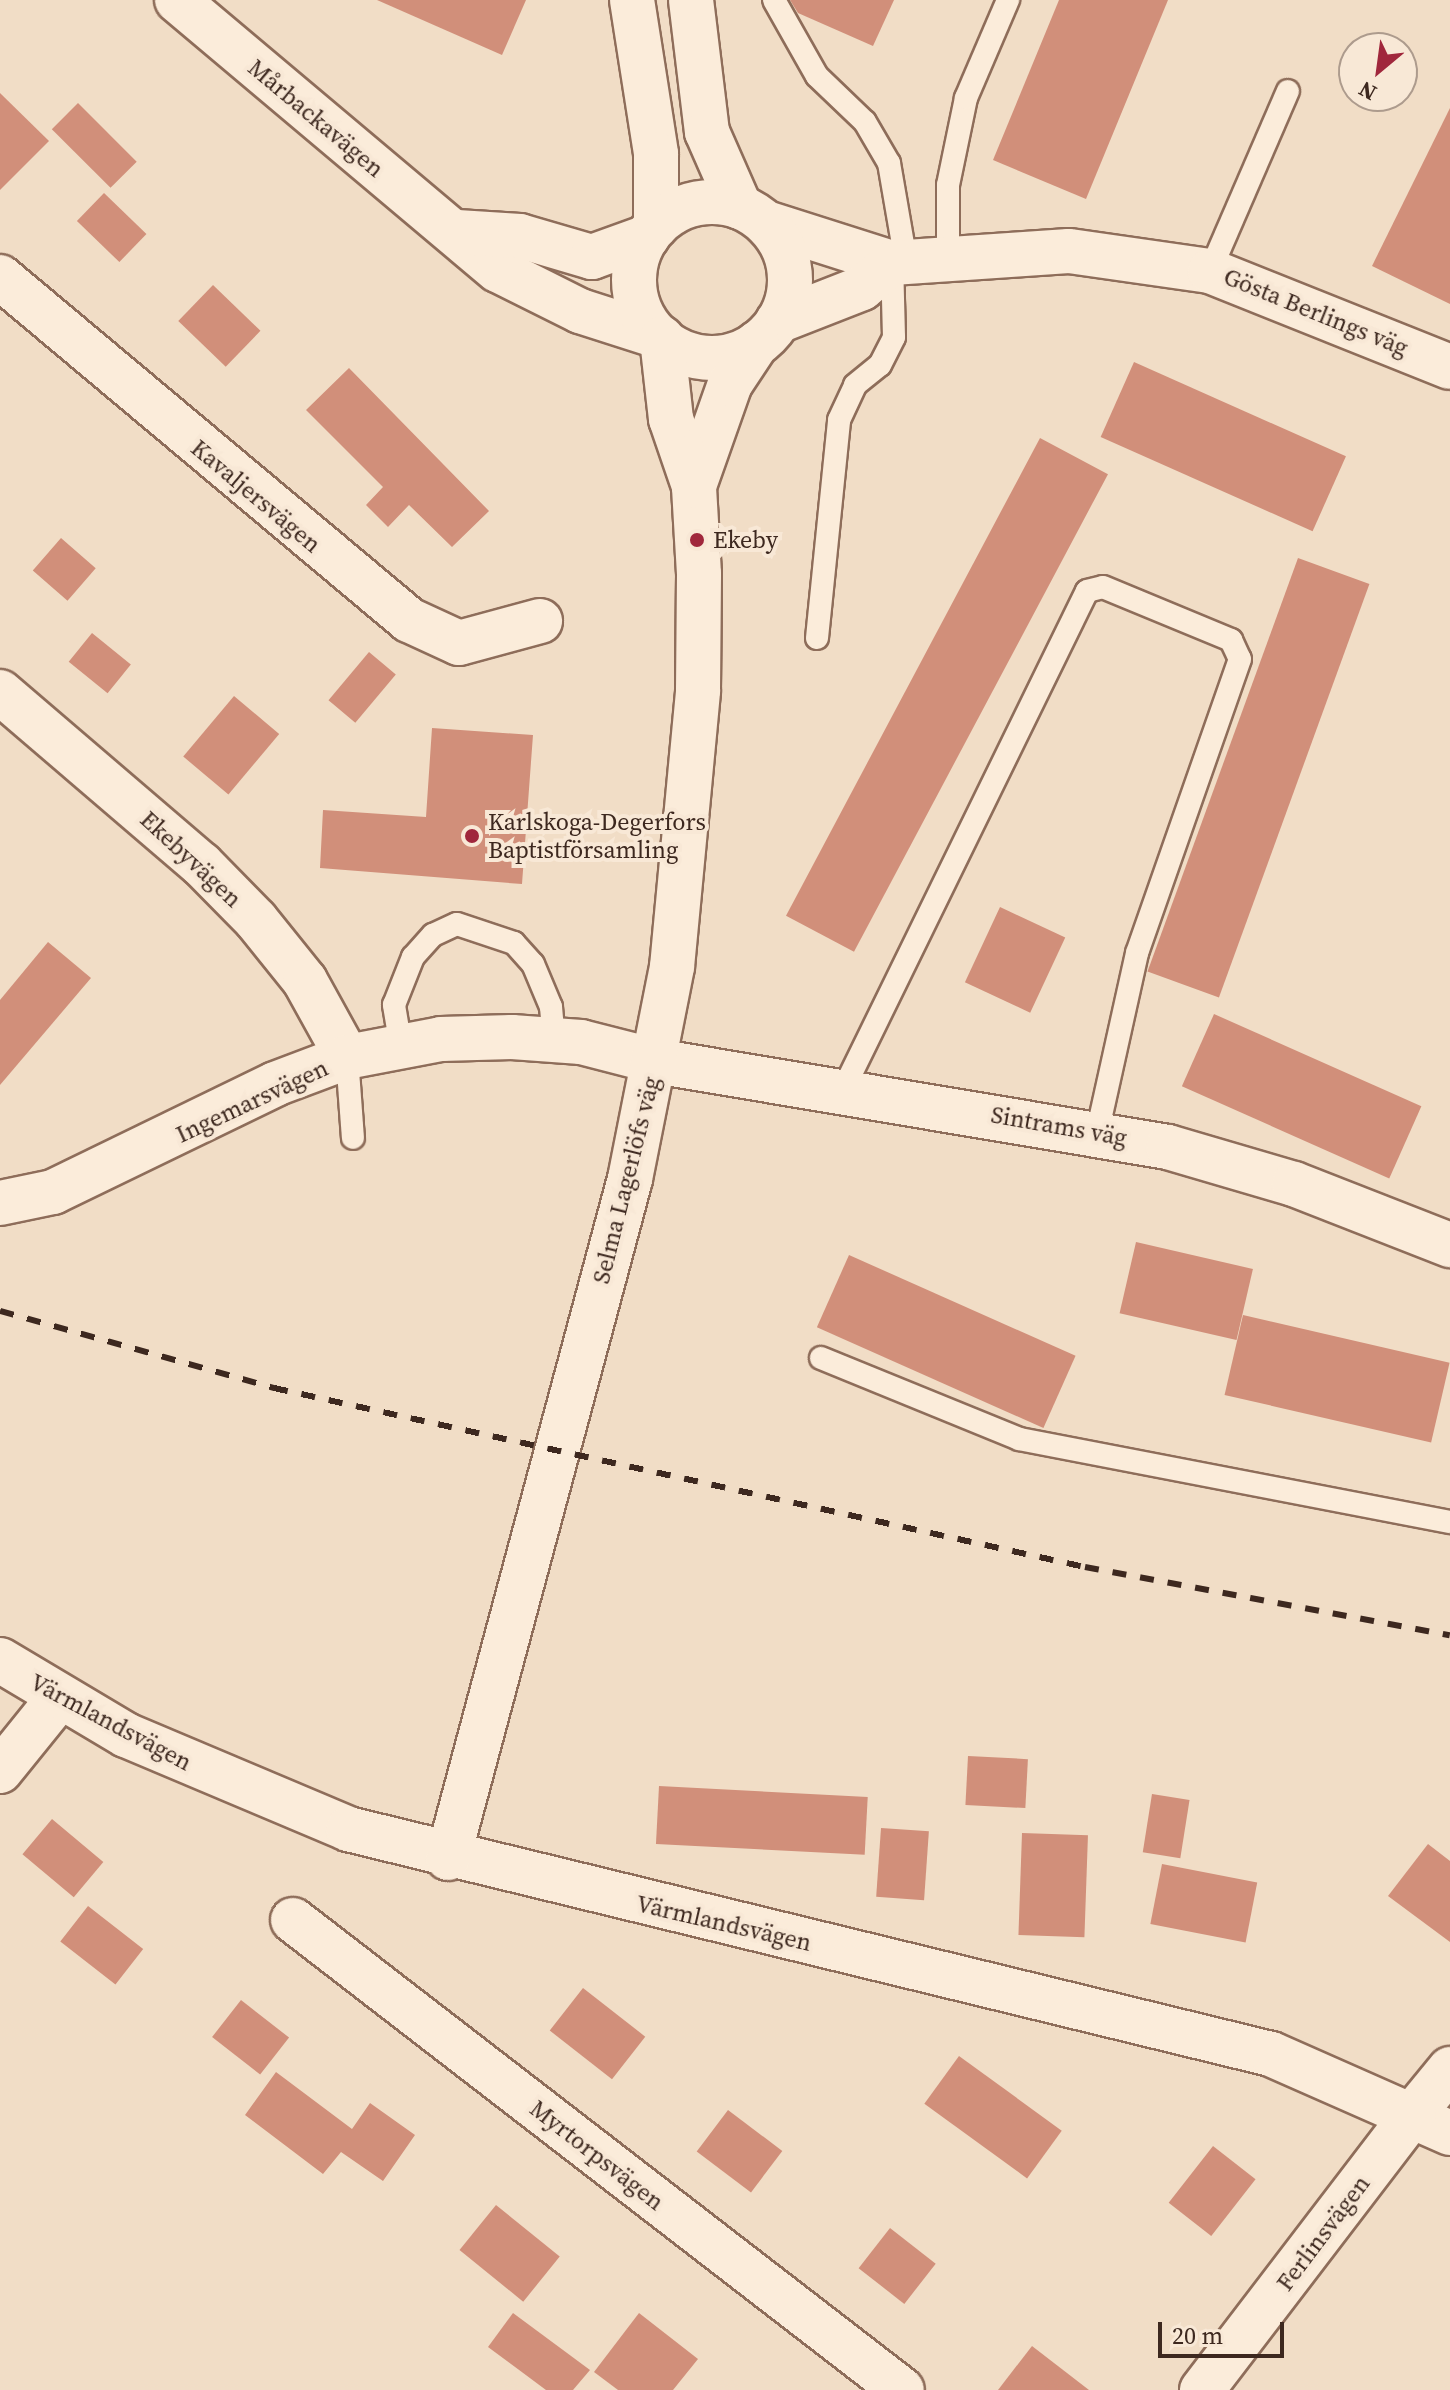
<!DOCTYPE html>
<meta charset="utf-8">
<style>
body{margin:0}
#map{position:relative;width:1450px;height:2390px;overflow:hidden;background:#f1ddc6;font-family:"Source Serif 4",serif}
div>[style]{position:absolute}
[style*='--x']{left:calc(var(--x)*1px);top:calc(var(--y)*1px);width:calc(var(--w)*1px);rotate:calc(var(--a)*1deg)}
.building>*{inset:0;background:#d18f7a;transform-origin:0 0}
.roads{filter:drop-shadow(2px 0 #8e6d5a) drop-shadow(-2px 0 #8e6d5a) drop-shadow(0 2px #8e6d5a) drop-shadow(0 -2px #8e6d5a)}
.service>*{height:22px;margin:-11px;padding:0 11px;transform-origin:11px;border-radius:11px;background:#fbecda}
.minor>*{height:44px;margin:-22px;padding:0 22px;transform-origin:22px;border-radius:22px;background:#fbecda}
.tertiary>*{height:44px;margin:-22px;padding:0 22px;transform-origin:22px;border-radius:22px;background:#fbecda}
.tertiary>.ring{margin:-22px;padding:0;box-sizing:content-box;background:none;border:44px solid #fbecda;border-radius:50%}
.rail>*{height:6px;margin-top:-3px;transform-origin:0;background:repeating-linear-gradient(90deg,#3d281f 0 14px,transparent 0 28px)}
.dots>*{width:22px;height:22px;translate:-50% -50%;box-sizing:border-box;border:4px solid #f8e8d6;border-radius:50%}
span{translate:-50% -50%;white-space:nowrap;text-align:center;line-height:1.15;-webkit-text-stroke:8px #f8e8d6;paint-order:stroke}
.street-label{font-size:24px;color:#3d281f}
.poi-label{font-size:24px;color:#3d281f}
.left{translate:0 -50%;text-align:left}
.north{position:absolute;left:1338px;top:32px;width:80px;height:80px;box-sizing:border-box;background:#f8e8d6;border:2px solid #ad9b8d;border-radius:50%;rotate:209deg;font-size:22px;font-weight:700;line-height:32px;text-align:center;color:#3d281f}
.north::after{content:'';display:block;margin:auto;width:28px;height:36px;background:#a0273c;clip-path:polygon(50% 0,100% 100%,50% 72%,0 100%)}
.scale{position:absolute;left:1158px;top:2322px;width:126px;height:36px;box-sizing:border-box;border:4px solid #3d281f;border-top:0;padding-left:10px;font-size:24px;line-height:28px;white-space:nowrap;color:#3d281f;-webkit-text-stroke:6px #f8e8d6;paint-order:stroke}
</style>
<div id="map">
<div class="building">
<i style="clip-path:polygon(377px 0,526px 0,502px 55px)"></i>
<i style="clip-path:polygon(790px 0,894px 0,873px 46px,798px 13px)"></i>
<i style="clip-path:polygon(1059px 0,1168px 0,1086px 199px,993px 160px)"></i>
<i style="clip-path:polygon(0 93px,49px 141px,0 190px)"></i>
<i style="left:78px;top:103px;width:83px;height:37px;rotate:45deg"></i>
<i style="clip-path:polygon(1450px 108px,1450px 304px,1372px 266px)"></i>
<i style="left:104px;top:193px;width:59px;height:39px;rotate:44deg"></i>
<i style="left:213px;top:285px;width:66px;height:50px;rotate:44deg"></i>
<i style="left:1134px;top:362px;width:232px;height:82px;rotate:24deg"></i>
<i style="clip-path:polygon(349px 368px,489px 511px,452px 547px,409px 505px,388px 527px,366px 505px,383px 487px,306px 410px)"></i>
<i style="left:1040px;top:438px;width:77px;height:541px;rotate:28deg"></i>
<i style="left:61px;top:538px;width:46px;height:43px;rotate:41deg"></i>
<i style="left:1298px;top:558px;width:76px;height:440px;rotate:20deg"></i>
<i style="left:92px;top:633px;width:50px;height:37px;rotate:39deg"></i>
<i style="left:369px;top:652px;width:35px;height:63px;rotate:40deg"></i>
<i style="left:234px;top:696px;width:59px;height:79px;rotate:40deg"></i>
<i style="clip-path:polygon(432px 728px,533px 735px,522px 884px,320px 868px,323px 810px,426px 817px)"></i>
<i style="left:1000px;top:907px;width:72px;height:83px;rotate:25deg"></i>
<i style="clip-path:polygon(48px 942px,91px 978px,0 1085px,0 1000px)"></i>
<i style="left:1214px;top:1014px;width:227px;height:79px;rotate:24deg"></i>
<i style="left:1136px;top:1242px;width:120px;height:73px;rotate:13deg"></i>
<i style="left:849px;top:1255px;width:248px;height:79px;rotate:24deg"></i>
<i style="left:1243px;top:1315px;width:212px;height:82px;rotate:13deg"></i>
<i style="left:968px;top:1756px;width:60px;height:49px;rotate:3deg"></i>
<i style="left:659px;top:1786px;width:209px;height:58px;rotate:3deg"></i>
<i style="left:1152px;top:1794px;width:38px;height:59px;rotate:9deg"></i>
<i style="left:52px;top:1819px;width:67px;height:46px;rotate:40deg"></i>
<i style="left:881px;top:1828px;width:48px;height:69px;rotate:4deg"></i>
<i style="left:1022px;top:1833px;width:66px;height:102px;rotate:2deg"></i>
<i style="clip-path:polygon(1428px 1844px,1450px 1861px,1450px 1942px,1388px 1896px)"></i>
<i style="left:1162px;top:1864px;width:97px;height:61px;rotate:11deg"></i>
<i style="left:88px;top:1906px;width:70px;height:45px;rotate:38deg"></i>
<i style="left:583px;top:1988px;width:79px;height:54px;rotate:38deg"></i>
<i style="left:241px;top:2000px;width:61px;height:47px;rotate:38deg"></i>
<i style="left:959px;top:2056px;width:127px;height:59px;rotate:36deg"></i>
<i style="clip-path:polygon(276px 2072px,352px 2129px,370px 2103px,415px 2135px,383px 2181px,341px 2152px,323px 2174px,245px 2115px)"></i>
<i style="left:728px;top:2110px;width:68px;height:52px;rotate:37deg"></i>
<i style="left:1213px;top:2146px;width:54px;height:72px;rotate:38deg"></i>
<i style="left:496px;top:2205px;width:82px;height:58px;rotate:39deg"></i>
<i style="left:890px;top:2228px;width:58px;height:51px;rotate:38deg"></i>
<i style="clip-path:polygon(513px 2313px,590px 2370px,573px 2390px,546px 2390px,488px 2347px)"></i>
<i style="clip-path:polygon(639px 2313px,698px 2359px,673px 2390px,618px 2390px,594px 2372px)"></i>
<i style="clip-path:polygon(1032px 2346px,1089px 2390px,998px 2390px)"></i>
</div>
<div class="roads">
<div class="service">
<i style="--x:774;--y:0;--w:87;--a:60.5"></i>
<i style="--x:817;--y:76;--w:66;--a:43.8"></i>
<i style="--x:865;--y:122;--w:48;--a:59.7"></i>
<i style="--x:889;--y:163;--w:99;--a:80.2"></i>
<i style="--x:948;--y:257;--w:72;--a:-90"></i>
<i style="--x:948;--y:185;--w:89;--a:-78.3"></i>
<i style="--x:966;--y:98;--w:107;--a:-66.8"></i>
<i style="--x:1210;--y:271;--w:196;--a:-66.6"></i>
<i style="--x:817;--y:638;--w:219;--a:-84.2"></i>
<i style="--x:839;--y:420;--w:38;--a:-65"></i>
<i style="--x:855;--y:385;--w:32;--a:-39"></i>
<i style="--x:880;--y:365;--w:31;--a:-63"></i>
<i style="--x:894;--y:337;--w:74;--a:-91.5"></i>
<i style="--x:401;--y:1047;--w:43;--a:-99.5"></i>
<i style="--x:394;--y:1005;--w:52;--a:-68.4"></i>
<i style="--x:413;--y:957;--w:30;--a:-48"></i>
<i style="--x:433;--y:935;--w:26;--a:-25"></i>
<i style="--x:457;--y:924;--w:60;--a:18.4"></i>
<i style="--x:514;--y:943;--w:28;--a:48"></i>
<i style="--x:533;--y:964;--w:47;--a:67.3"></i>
<i style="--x:551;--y:1007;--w:33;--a:85"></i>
<i style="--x:347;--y:1057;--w:81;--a:85.8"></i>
<i style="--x:843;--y:1090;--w:555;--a:-63.94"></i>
<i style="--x:1087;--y:591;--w:16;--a:-14"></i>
<i style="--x:1103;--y:587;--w:139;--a:22.5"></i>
<i style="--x:1231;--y:640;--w:21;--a:65"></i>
<i style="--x:1240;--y:659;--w:312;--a:109.3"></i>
<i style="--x:1137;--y:953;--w:184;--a:102.5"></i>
<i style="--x:821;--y:1358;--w:214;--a:22.2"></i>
<i style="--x:1019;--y:1439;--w:439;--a:10.9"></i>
</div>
<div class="minor">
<i style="--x:177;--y:0;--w:419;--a:40.1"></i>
<i style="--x:498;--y:270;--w:92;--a:26.6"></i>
<i style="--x:580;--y:311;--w:82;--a:17.8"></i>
<i style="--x:766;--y:223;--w:132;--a:17.6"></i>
<i style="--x:892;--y:263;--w:177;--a:-3.9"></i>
<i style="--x:1069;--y:251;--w:142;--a:8.1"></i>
<i style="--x:1210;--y:271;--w:258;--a:21.8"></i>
<i style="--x:457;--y:232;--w:63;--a:3.6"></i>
<i style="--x:520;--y:236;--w:75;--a:16.3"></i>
<i style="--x:592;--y:257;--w:59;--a:-20"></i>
<i style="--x:0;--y:277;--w:534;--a:39.98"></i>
<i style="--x:409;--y:620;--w:55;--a:24.7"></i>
<i style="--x:459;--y:643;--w:84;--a:-15.2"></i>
<i style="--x:778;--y:321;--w:90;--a:-21.4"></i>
<i style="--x:862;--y:288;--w:39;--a:-40"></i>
<i style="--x:0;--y:692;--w:265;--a:40.6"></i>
<i style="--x:201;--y:864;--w:78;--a:45.5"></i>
<i style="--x:256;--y:920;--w:78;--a:51.2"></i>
<i style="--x:305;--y:981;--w:87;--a:61.1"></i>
<i style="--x:0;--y:1203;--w:54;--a:-11.7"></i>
<i style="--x:53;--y:1192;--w:247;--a:-25.9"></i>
<i style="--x:275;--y:1084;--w:77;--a:-20.6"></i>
<i style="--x:347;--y:1057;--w:96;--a:-10.8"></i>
<i style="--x:441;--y:1039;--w:71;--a:-1.6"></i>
<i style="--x:512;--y:1037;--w:69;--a:4.1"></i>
<i style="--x:581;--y:1042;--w:76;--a:14.4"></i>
<i style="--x:655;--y:1061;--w:520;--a:9.52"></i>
<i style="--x:1168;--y:1147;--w:131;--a:16.4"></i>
<i style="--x:1294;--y:1184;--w:168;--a:21.4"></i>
<i style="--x:0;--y:1771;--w:94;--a:-51.1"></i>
<i style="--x:293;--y:1920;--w:769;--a:37.66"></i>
<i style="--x:1414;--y:2113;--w:57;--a:-50.7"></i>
</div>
<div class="tertiary">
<i style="--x:632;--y:0;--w:156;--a:81.1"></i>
<i style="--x:656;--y:154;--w:72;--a:90"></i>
<i style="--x:691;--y:0;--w:133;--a:83.1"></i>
<i style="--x:707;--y:132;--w:82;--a:66.3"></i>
<i class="ring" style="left:634px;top:202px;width:112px;height:112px"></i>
<i style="--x:694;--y:486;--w:108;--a:-70.6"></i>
<i style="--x:730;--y:384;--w:49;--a:-56.6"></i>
<i style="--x:0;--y:1660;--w:147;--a:30.8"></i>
<i style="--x:126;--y:1735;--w:241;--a:22.9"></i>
<i style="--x:348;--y:1829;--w:950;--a:13.7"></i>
<i style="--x:1271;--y:2054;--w:196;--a:23.8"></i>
<i style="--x:448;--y:1858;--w:703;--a:-75"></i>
<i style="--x:630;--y:1179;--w:216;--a:-78.8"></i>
<i style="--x:672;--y:967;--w:278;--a:-84.6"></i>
<i style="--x:698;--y:690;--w:116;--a:-89.5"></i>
<i style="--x:699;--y:574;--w:88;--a:-93.3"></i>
<i style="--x:694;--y:486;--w:71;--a:-108.9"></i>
<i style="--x:671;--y:419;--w:81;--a:-96.4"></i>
<i style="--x:1202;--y:2390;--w:349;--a:-52.6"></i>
</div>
</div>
<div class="rail">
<i style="--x:0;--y:1311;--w:285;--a:15.7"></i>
<i style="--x:274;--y:1388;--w:831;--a:12.45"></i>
<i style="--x:1085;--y:1567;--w:371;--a:10.6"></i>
</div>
<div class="dots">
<i style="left:697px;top:540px;background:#a0273c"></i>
<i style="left:472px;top:836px;background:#a0273c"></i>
</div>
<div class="street-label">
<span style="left:316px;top:118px;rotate:40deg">Mårbackavägen</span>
<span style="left:1316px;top:312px;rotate:22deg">Gösta Berlings väg</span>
<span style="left:256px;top:496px;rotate:40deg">Kavaljersvägen</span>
<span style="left:191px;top:859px;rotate:43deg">Ekebyvägen</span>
<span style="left:252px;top:1101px;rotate:-25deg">Ingemarsvägen</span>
<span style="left:1059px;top:1126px;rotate:10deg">Sintrams väg</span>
<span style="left:626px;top:1180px;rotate:-76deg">Selma Lagerlöfs väg</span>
<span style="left:111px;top:1722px;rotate:28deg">Värmlandsvägen</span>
<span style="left:724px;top:1923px;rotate:13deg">Värmlandsvägen</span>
<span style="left:597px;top:2155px;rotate:38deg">Myrtorpsvägen</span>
<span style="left:1323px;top:2233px;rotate:-53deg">Ferlinsvägen</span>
</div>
<div class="poi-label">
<span class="left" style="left:713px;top:540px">Ekeby</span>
<span class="left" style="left:488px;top:836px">Karlskoga-Degerfors<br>Baptistförsamling</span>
</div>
<div class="north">N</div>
<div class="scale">20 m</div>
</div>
